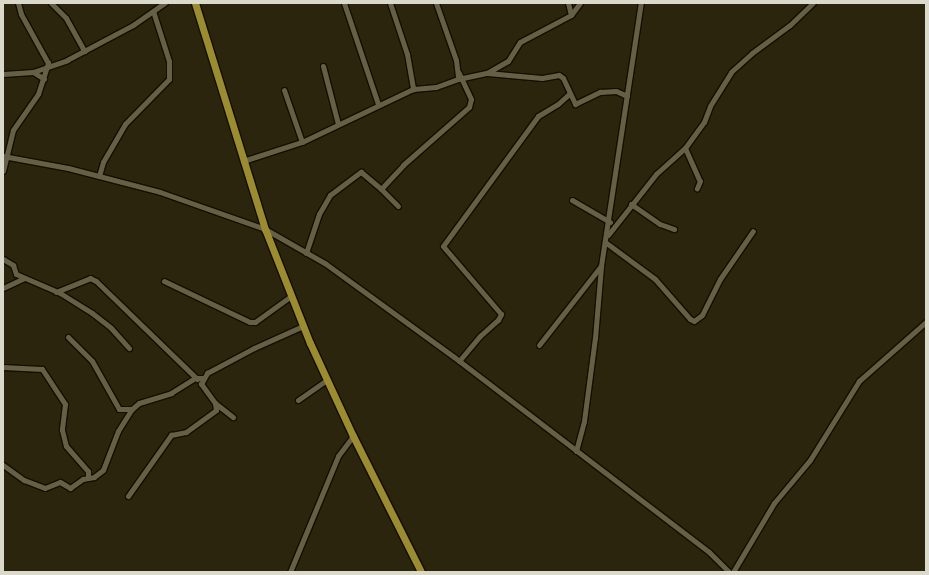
<!DOCTYPE html>
<style>
body{margin:0}
#map{position:relative;width:929px;height:575px;overflow:hidden;background:#2a250c;font-family:"Golos Text",sans-serif}
div>[style]{position:absolute}
[style*='--x']{left:calc(var(--x)*1px);top:calc(var(--y)*1px);width:calc(var(--w)*1px);rotate:calc(var(--a)*1deg)}
.roads{filter:drop-shadow(1px 0 #130e00) drop-shadow(-1px 0 #130e00) drop-shadow(0 1px #130e00) drop-shadow(0 -1px #130e00)}
.minor>*{height:5px;margin:-2.5px;padding:0 2.5px;transform-origin:2.5px;border-radius:2.5px;background:#656045}
.major>*{height:7px;margin:-3.5px;padding:0 3.5px;transform-origin:3.5px;border-radius:3.5px;background:#9c8c31}
span{translate:-50% -50%;white-space:nowrap;text-align:center;line-height:1.15;-webkit-text-stroke:4px #100e05;paint-order:stroke}
.frame{position:absolute;inset:0;border:4px solid #dbd9ca;pointer-events:none}
</style>
<div id="map">
<div class="roads">
<div class="minor">
<i style="--x:51;--y:3;--w:21;--a:45"></i>
<i style="--x:66;--y:18;--w:38;--a:61"></i>
<i style="--x:344;--y:3;--w:107;--a:71.4"></i>
<i style="--x:390;--y:3;--w:54;--a:71.6"></i>
<i style="--x:407;--y:54;--w:36;--a:80"></i>
<i style="--x:436;--y:3;--w:60;--a:70.7"></i>
<i style="--x:456;--y:60;--w:16;--a:83"></i>
<i style="--x:568;--y:3;--w:12;--a:76"></i>
<i style="--x:323;--y:66;--w:60;--a:75.5"></i>
<i style="--x:33;--y:72;--w:13;--a:32"></i>
<i style="--x:487;--y:73;--w:24;--a:-30"></i>
<i style="--x:508;--y:61;--w:22;--a:-58"></i>
<i style="--x:520;--y:42;--w:58;--a:-27.9"></i>
<i style="--x:571;--y:15;--w:15;--a:-53"></i>
<i style="--x:3;--y:74;--w:30;--a:-4"></i>
<i style="--x:33;--y:72;--w:36;--a:-19"></i>
<i style="--x:67;--y:60;--w:75;--a:-27.9"></i>
<i style="--x:133;--y:25;--w:39;--a:-35"></i>
<i style="--x:284;--y:90;--w:55;--a:70.9"></i>
<i style="--x:685;--y:148;--w:36;--a:66"></i>
<i style="--x:700;--y:181;--w:8;--a:113"></i>
<i style="--x:3;--y:156;--w:66;--a:10.5"></i>
<i style="--x:68;--y:168;--w:95;--a:14.6"></i>
<i style="--x:160;--y:192;--w:111;--a:19.4"></i>
<i style="--x:265;--y:229;--w:70;--a:29.8"></i>
<i style="--x:326;--y:264;--w:158;--a:36"></i>
<i style="--x:454;--y:357;--w:321;--a:37.4"></i>
<i style="--x:709;--y:552;--w:28;--a:45"></i>
<i style="--x:243;--y:161;--w:62;--a:-17.9"></i>
<i style="--x:302;--y:142;--w:123;--a:-25.5"></i>
<i style="--x:413;--y:89;--w:23;--a:-5"></i>
<i style="--x:436;--y:87;--w:23;--a:-20"></i>
<i style="--x:458;--y:79;--w:30;--a:-12"></i>
<i style="--x:487;--y:73;--w:55;--a:5.2"></i>
<i style="--x:542;--y:78;--w:17;--a:-10"></i>
<i style="--x:559;--y:75;--w:5;--a:37"></i>
<i style="--x:563;--y:78;--w:29;--a:65"></i>
<i style="--x:575;--y:104;--w:28;--a:-26"></i>
<i style="--x:600;--y:92;--w:16;--a:-4"></i>
<i style="--x:616;--y:91;--w:12;--a:24"></i>
<i style="--x:3;--y:171;--w:42;--a:-76.3"></i>
<i style="--x:13;--y:130;--w:44;--a:-55.2"></i>
<i style="--x:38;--y:94;--w:33;--a:-72"></i>
<i style="--x:48;--y:63;--w:56;--a:-118.9"></i>
<i style="--x:21;--y:14;--w:11;--a:-105"></i>
<i style="--x:99;--y:176;--w:15;--a:-74"></i>
<i style="--x:103;--y:162;--w:44;--a:-59.9"></i>
<i style="--x:125;--y:124;--w:63;--a:-45.6"></i>
<i style="--x:169;--y:79;--w:18;--a:-90"></i>
<i style="--x:169;--y:61;--w:52;--a:-107.7"></i>
<i style="--x:381;--y:189;--w:24;--a:45"></i>
<i style="--x:572;--y:200;--w:44;--a:30.1"></i>
<i style="--x:631;--y:204;--w:35;--a:35"></i>
<i style="--x:660;--y:224;--w:15;--a:20"></i>
<i style="--x:608;--y:235;--w:78;--a:-51.8"></i>
<i style="--x:656;--y:174;--w:39;--a:-42"></i>
<i style="--x:685;--y:148;--w:32;--a:-54"></i>
<i style="--x:704;--y:122;--w:17;--a:-69"></i>
<i style="--x:710;--y:106;--w:40;--a:-58"></i>
<i style="--x:731;--y:72;--w:28;--a:-42"></i>
<i style="--x:752;--y:53;--w:47;--a:-36.4"></i>
<i style="--x:790;--y:25;--w:32;--a:-44"></i>
<i style="--x:605;--y:242;--w:62;--a:36.5"></i>
<i style="--x:655;--y:279;--w:53;--a:48.8"></i>
<i style="--x:690;--y:319;--w:4;--a:27"></i>
<i style="--x:694;--y:321;--w:10;--a:-37"></i>
<i style="--x:702;--y:315;--w:40;--a:-63.4"></i>
<i style="--x:720;--y:279;--w:58;--a:-55.5"></i>
<i style="--x:306;--y:253;--w:41;--a:-71.6"></i>
<i style="--x:319;--y:214;--w:22;--a:-60"></i>
<i style="--x:330;--y:195;--w:39;--a:-37"></i>
<i style="--x:361;--y:172;--w:26;--a:40"></i>
<i style="--x:381;--y:189;--w:33;--a:-47"></i>
<i style="--x:403;--y:165;--w:88;--a:-41.3"></i>
<i style="--x:469;--y:107;--w:8;--a:-76"></i>
<i style="--x:471;--y:99;--w:29;--a:-115"></i>
<i style="--x:3;--y:259;--w:12;--a:31"></i>
<i style="--x:13;--y:265;--w:9;--a:72"></i>
<i style="--x:16;--y:274;--w:48;--a:23.4"></i>
<i style="--x:60;--y:293;--w:38;--a:32"></i>
<i style="--x:92;--y:313;--w:24;--a:38"></i>
<i style="--x:111;--y:328;--w:27;--a:48"></i>
<i style="--x:164;--y:281;--w:95;--a:25.5"></i>
<i style="--x:250;--y:322;--w:5;--a:0"></i>
<i style="--x:255;--y:322;--w:44;--a:-35.8"></i>
<i style="--x:3;--y:288;--w:23;--a:-25"></i>
<i style="--x:56;--y:292;--w:37;--a:-22"></i>
<i style="--x:90;--y:278;--w:7;--a:27"></i>
<i style="--x:96;--y:281;--w:141;--a:44.1"></i>
<i style="--x:68;--y:337;--w:34;--a:45"></i>
<i style="--x:92;--y:361;--w:55;--a:60.6"></i>
<i style="--x:119;--y:409;--w:13;--a:0"></i>
<i style="--x:539;--y:345;--w:100;--a:-51.9"></i>
<i style="--x:459;--y:361;--w:33;--a:-50"></i>
<i style="--x:480;--y:336;--w:24;--a:-42"></i>
<i style="--x:498;--y:320;--w:7;--a:-63"></i>
<i style="--x:501;--y:314;--w:89;--a:-130.5"></i>
<i style="--x:443;--y:246;--w:161;--a:-53.8"></i>
<i style="--x:538;--y:116;--w:23;--a:-31"></i>
<i style="--x:558;--y:104;--w:15;--a:-42"></i>
<i style="--x:3;--y:367;--w:39;--a:3"></i>
<i style="--x:42;--y:369;--w:42;--a:56.7"></i>
<i style="--x:65;--y:404;--w:26;--a:97"></i>
<i style="--x:62;--y:430;--w:16;--a:76"></i>
<i style="--x:66;--y:446;--w:33;--a:49"></i>
<i style="--x:88;--y:471;--w:7;--a:90"></i>
<i style="--x:298;--y:400;--w:35;--a:-35"></i>
<i style="--x:215;--y:403;--w:23;--a:38"></i>
<i style="--x:576;--y:451;--w:31;--a:-75"></i>
<i style="--x:584;--y:421;--w:84;--a:-82.5"></i>
<i style="--x:595;--y:338;--w:72;--a:-85.2"></i>
<i style="--x:601;--y:266;--w:266;--a:-81.4"></i>
<i style="--x:3;--y:465;--w:26;--a:36"></i>
<i style="--x:24;--y:480;--w:22;--a:21"></i>
<i style="--x:45;--y:488;--w:16;--a:-22"></i>
<i style="--x:60;--y:482;--w:12;--a:31"></i>
<i style="--x:70;--y:488;--w:16;--a:-35"></i>
<i style="--x:83;--y:479;--w:11;--a:-10"></i>
<i style="--x:94;--y:477;--w:11;--a:-38"></i>
<i style="--x:103;--y:470;--w:42;--a:-69"></i>
<i style="--x:118;--y:431;--w:26;--a:-58"></i>
<i style="--x:132;--y:409;--w:9;--a:-41"></i>
<i style="--x:139;--y:403;--w:34;--a:-17"></i>
<i style="--x:171;--y:393;--w:28;--a:-32"></i>
<i style="--x:195;--y:378;--w:8;--a:0"></i>
<i style="--x:128;--y:496;--w:75;--a:-54.8"></i>
<i style="--x:171;--y:435;--w:15;--a:-11"></i>
<i style="--x:186;--y:432;--w:37;--a:-36"></i>
<i style="--x:216;--y:410;--w:7;--a:-98"></i>
<i style="--x:215;--y:403;--w:24;--a:-126"></i>
<i style="--x:201;--y:384;--w:13;--a:-61"></i>
<i style="--x:207;--y:373;--w:53;--a:-28"></i>
<i style="--x:254;--y:348;--w:54;--a:-24.2"></i>
<i style="--x:290;--y:572;--w:126;--a:-67.5"></i>
<i style="--x:338;--y:456;--w:25;--a:-53"></i>
<i style="--x:733;--y:572;--w:80;--a:-59.3"></i>
<i style="--x:774;--y:503;--w:56;--a:-50.1"></i>
<i style="--x:810;--y:460;--w:93;--a:-58.2"></i>
<i style="--x:859;--y:381;--w:89;--a:-41.4"></i>
</div>
<div class="major">
<i style="--x:195;--y:3;--w:237;--a:72.8"></i>
<i style="--x:265;--y:229;--w:123;--a:68.5"></i>
<i style="--x:310;--y:343;--w:102;--a:65.2"></i>
<i style="--x:353;--y:436;--w:152;--a:63.4"></i>
</div>
</div>
<div class="frame"></div>
</div>
